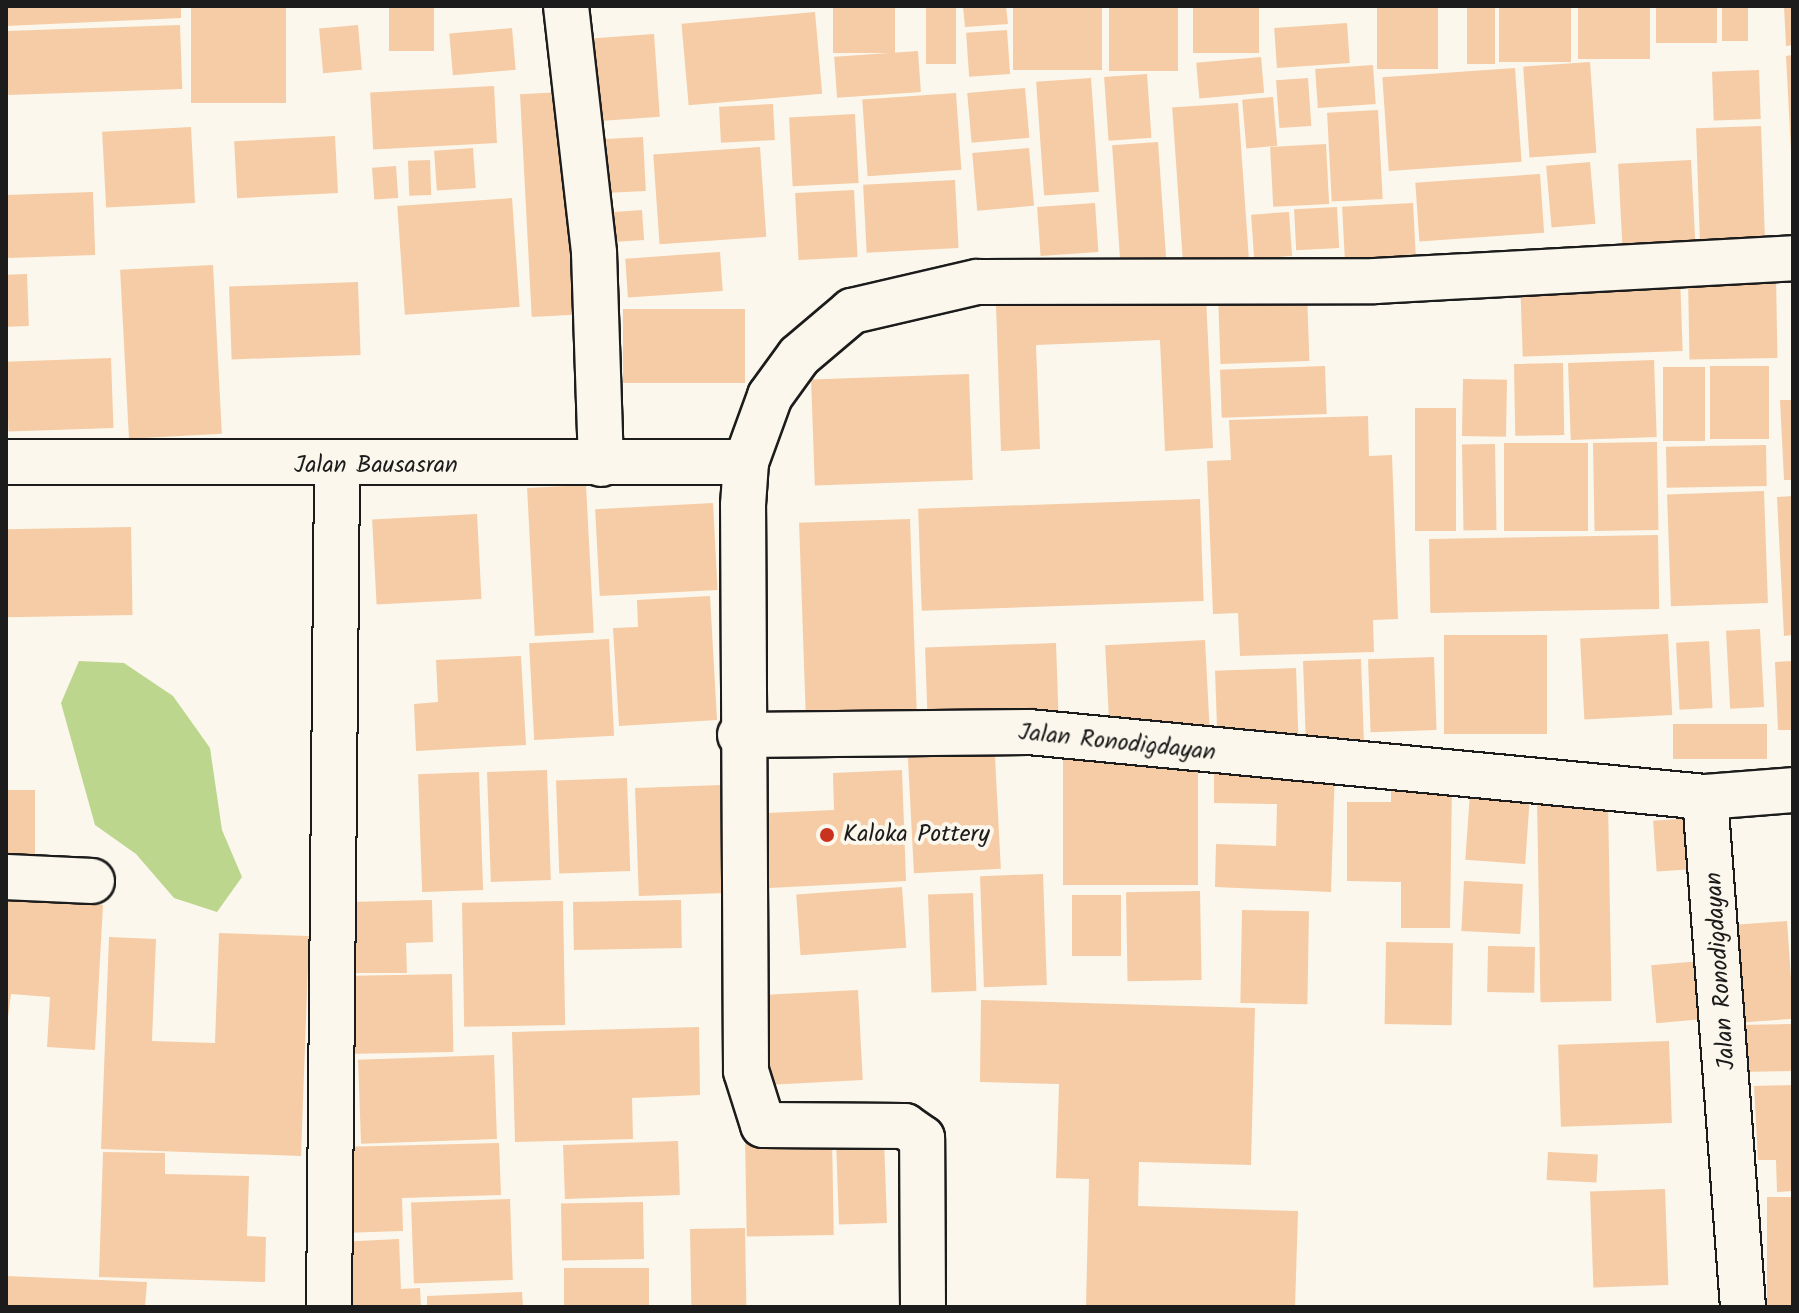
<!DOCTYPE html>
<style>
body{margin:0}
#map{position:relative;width:1799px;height:1313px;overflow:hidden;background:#fbf7ec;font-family:Kalam,sans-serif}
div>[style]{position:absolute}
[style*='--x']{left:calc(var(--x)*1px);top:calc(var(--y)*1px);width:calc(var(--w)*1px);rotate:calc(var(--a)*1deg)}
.green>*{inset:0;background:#bdd68d}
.building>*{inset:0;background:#f5cca5;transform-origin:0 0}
.roads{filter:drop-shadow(2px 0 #1c1c1c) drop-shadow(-2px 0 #1c1c1c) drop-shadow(0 2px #1c1c1c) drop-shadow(0 -2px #1c1c1c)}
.street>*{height:44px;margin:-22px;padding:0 22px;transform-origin:22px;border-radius:22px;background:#fbf7ec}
.dots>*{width:22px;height:22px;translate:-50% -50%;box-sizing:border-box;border:4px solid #fbf7ec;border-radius:50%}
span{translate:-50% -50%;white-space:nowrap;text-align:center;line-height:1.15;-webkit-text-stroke:8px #fbf7ec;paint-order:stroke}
.street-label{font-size:24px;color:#1c1c1c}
.poi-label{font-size:24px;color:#1c1c1c}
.left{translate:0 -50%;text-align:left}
.frame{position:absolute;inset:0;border:8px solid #1c1c1c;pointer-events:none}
</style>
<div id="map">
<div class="green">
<i style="clip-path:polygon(79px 661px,124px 663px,173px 696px,210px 748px,222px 830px,242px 877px,217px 912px,174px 898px,136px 854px,95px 825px,61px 703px)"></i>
</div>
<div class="building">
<i style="clip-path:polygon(6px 6px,181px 6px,181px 18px,6px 26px)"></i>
<i style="left:191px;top:6px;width:95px;height:97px"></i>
<i style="left:389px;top:6px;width:45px;height:45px"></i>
<i style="left:833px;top:6px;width:62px;height:47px"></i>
<i style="left:926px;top:6px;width:30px;height:58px"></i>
<i style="clip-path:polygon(963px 6px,1006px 6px,1008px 24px,965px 27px)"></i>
<i style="left:1013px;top:6px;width:89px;height:64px"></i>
<i style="left:1109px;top:6px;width:69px;height:65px"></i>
<i style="left:1193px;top:6px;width:66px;height:47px"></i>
<i style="left:1377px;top:6px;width:61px;height:63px"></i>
<i style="left:1467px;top:6px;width:28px;height:58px"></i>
<i style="left:1499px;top:6px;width:72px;height:56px"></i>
<i style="left:1578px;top:6px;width:72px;height:53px"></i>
<i style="left:1656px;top:6px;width:61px;height:37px"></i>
<i style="left:1722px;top:6px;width:26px;height:35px"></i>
<i style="clip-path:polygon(1784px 6px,1793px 6px,1793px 45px,1786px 46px)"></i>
<i style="left:815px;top:12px;width:82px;height:134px;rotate:85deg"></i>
<i style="left:1347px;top:23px;width:40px;height:73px;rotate:86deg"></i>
<i style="left:180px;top:25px;width:64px;height:174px;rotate:88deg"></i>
<i style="left:358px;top:25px;width:45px;height:39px;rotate:85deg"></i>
<i style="left:512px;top:28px;width:42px;height:63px;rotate:85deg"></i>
<i style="left:1007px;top:30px;width:44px;height:41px;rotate:86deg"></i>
<i style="left:654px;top:34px;width:83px;height:60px;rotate:86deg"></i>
<i style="left:918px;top:51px;width:41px;height:84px;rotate:86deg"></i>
<i style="clip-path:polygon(1793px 55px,1793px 151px,1791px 151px,1786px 56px)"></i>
<i style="left:1261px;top:57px;width:36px;height:65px;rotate:85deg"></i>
<i style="left:1590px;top:62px;width:91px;height:67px;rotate:86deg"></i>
<i style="left:1373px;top:65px;width:39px;height:58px;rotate:86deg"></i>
<i style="left:1515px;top:68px;width:94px;height:133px;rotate:86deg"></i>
<i style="left:1759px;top:70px;width:49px;height:47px;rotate:88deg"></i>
<i style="left:1147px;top:74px;width:64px;height:43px;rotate:86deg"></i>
<i style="left:1091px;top:78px;width:114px;height:55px;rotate:86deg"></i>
<i style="left:1308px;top:78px;width:48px;height:32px;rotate:86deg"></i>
<i style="left:494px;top:86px;width:57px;height:124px;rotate:87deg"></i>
<i style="left:1025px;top:88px;width:50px;height:58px;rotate:85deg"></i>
<i style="left:562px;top:92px;width:223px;height:42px;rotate:87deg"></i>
<i style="left:956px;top:93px;width:77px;height:94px;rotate:86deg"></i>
<i style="left:1273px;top:97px;width:49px;height:31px;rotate:85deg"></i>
<i style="left:1238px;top:103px;width:155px;height:66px;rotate:86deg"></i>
<i style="left:773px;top:104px;width:36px;height:54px;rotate:87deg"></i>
<i style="left:1378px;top:110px;width:89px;height:51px;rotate:87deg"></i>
<i style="left:855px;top:114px;width:69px;height:66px;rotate:87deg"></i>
<i style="left:1761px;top:126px;width:111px;height:65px;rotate:88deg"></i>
<i style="left:191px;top:127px;width:76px;height:89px;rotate:87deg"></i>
<i style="left:335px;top:136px;width:57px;height:101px;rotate:87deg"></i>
<i style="left:643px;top:137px;width:54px;height:37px;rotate:87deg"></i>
<i style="left:1158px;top:142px;width:120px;height:46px;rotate:86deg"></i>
<i style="left:1326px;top:144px;width:60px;height:56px;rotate:87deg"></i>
<i style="left:760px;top:147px;width:90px;height:107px;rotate:86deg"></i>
<i style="left:473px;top:148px;width:40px;height:39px;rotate:86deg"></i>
<i style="left:1029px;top:148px;width:58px;height:57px;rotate:85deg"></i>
<i style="left:430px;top:160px;width:35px;height:22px;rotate:88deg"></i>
<i style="left:1691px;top:160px;width:93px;height:73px;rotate:87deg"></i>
<i style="left:1590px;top:162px;width:62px;height:44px;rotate:85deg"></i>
<i style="left:396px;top:166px;width:32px;height:24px;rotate:86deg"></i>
<i style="left:1540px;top:174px;width:59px;height:125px;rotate:86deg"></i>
<i style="left:955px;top:180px;width:68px;height:92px;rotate:87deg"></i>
<i style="left:854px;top:190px;width:67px;height:59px;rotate:87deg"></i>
<i style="left:93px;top:192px;width:63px;height:87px;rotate:88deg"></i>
<i style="left:512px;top:198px;width:109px;height:115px;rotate:86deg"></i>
<i style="left:1095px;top:203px;width:49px;height:58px;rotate:86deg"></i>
<i style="left:1413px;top:203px;width:54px;height:71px;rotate:87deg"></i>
<i style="left:1337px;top:207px;width:41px;height:43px;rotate:87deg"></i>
<i style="left:642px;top:210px;width:30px;height:35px;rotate:86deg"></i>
<i style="left:1289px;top:212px;width:44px;height:38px;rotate:86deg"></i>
<i style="left:720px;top:252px;width:39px;height:95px;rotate:86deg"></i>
<i style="left:213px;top:265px;width:169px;height:93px;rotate:87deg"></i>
<i style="left:27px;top:274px;width:52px;height:21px;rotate:88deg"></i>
<i style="left:1680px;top:275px;width:76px;height:160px;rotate:88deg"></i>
<i style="left:1776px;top:275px;width:83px;height:88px;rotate:89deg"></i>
<i style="left:358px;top:282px;width:73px;height:129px;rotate:88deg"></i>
<i style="left:1307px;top:292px;width:69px;height:89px;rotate:88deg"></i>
<i style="clip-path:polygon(1206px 296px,1213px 448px,1165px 451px,1160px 340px,1036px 345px,1040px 449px,1001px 451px,996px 305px)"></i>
<i style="left:623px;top:309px;width:122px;height:74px"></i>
<i style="left:111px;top:358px;width:70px;height:105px;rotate:88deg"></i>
<i style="left:1654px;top:360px;width:77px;height:86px;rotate:88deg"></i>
<i style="left:1563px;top:363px;width:72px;height:49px;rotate:89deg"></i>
<i style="left:1325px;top:366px;width:48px;height:105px;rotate:88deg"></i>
<i style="left:1769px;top:366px;width:73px;height:59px;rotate:90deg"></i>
<i style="left:1663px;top:367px;width:42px;height:74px"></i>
<i style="left:969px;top:374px;width:106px;height:158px;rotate:88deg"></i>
<i style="left:1463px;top:379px;width:44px;height:57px;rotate:1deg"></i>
<i style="clip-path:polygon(1780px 400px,1793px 400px,1793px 480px,1784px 480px)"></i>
<i style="left:1415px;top:408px;width:41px;height:123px"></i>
<i style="clip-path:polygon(1368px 416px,1369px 456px,1392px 455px,1398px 619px,1373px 620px,1374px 652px,1240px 656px,1238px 613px,1213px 614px,1207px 461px,1231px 460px,1229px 420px)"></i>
<i style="left:1657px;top:442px;width:88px;height:64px;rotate:89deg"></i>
<i style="left:1504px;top:443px;width:84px;height:88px"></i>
<i style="left:1495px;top:444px;width:86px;height:33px;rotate:89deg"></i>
<i style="left:1766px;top:445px;width:41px;height:100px;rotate:89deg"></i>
<i style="left:586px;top:485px;width:148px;height:59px;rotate:87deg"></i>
<i style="left:1764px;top:491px;width:112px;height:97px;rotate:88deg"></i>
<i style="clip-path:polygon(1793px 496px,1793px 635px,1784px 636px,1777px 497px)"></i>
<i style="left:1200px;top:499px;width:102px;height:282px;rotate:88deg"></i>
<i style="left:713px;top:503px;width:87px;height:118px;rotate:87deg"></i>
<i style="left:477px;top:514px;width:85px;height:105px;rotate:87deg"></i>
<i style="left:910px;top:519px;width:202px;height:111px;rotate:88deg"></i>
<i style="left:131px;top:527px;width:88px;height:125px;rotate:89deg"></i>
<i style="left:1658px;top:535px;width:74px;height:229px;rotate:89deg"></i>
<i style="clip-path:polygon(710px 596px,717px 720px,619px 726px,613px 628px,638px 627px,637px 600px)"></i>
<i style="left:1760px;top:629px;width:78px;height:34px;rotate:87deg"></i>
<i style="left:1668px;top:634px;width:81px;height:88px;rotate:87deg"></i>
<i style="left:1444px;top:635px;width:103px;height:99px"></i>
<i style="left:609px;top:639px;width:97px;height:80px;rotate:87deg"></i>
<i style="left:1205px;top:640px;width:88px;height:100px;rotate:87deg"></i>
<i style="left:1709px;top:641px;width:67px;height:33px;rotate:87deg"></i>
<i style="left:1056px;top:643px;width:71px;height:131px;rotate:88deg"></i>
<i style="clip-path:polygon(521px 656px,526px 745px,416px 751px,414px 704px,438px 702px,436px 660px)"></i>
<i style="left:1434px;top:657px;width:73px;height:66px;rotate:88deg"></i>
<i style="left:1361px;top:659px;width:86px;height:58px;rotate:88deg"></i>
<i style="clip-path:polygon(1793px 661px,1793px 730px,1778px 730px,1775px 662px)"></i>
<i style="left:1296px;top:668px;width:69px;height:81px;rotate:88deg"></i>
<i style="left:1767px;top:724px;width:35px;height:94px;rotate:90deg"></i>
<i style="left:994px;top:738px;width:131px;height:87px;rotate:87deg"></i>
<i style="left:1063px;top:760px;width:135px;height:125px"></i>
<i style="clip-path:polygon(1214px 765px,1335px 768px,1331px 892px,1215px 887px,1216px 844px,1276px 846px,1277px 804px,1214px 803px)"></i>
<i style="left:547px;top:770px;width:110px;height:60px;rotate:88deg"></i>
<i style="clip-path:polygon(902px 770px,906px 881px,769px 888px,768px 856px,750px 857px,748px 814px,834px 810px,833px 773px)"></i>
<i style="left:479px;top:772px;width:118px;height:61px;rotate:88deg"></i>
<i style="left:627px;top:778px;width:93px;height:71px;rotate:88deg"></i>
<i style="clip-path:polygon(1391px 780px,1452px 781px,1450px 928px,1401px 928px,1401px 882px,1347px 881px,1347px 802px,1391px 802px)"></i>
<i style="left:722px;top:785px;width:108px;height:87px;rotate:88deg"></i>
<i style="left:6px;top:790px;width:29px;height:74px"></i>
<i style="left:1470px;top:793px;width:60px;height:67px;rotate:4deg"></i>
<i style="left:1608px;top:799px;width:202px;height:71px;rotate:89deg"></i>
<i style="left:1692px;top:818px;width:51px;height:39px;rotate:86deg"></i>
<i style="left:1043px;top:874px;width:111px;height:63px;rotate:88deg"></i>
<i style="left:1464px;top:881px;width:59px;height:50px;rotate:3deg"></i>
<i style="left:902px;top:887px;width:61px;height:106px;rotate:86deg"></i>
<i style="left:1200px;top:891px;width:89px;height:74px;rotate:89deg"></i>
<i style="left:973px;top:893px;width:98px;height:45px;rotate:88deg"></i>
<i style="left:1072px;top:895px;width:49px;height:61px"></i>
<i style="clip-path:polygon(6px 900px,103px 905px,95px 1050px,47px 1047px,50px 997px,11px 994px,6px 1032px)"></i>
<i style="clip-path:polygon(432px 900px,433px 942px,406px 943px,407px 973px,352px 973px,350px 902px)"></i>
<i style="left:681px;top:900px;width:48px;height:108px;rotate:89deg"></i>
<i style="left:563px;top:901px;width:124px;height:101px;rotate:89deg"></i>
<i style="left:1242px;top:910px;width:67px;height:93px;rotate:1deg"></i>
<i style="left:1787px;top:921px;width:98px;height:52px;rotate:86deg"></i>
<i style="clip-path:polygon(219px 933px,309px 936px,301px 1156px,101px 1149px,109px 937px,156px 939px,152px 1041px,215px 1043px)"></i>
<i style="left:1386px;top:942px;width:67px;height:82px;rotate:1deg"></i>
<i style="left:1488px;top:946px;width:47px;height:46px;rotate:1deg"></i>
<i style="left:1701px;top:961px;width:58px;height:50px;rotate:85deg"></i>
<i style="left:452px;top:974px;width:78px;height:110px;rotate:89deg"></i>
<i style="left:858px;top:990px;width:90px;height:96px;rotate:87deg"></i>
<i style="clip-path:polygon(981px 1000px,1255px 1008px,1251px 1165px,1139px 1162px,1138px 1206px,1298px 1211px,1295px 1307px,1086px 1307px,1089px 1179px,1056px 1178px,1059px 1084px,980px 1082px)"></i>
<i style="left:1792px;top:1024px;width:47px;height:54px;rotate:89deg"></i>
<i style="clip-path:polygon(699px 1027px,700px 1095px,632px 1098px,633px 1139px,515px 1142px,512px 1032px)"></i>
<i style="left:1669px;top:1041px;width:82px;height:111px;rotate:88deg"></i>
<i style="left:494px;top:1055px;width:84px;height:136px;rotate:88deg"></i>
<i style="clip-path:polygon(1793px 1085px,1793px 1191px,1777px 1192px,1776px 1160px,1758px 1160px,1754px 1086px)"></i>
<i style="left:832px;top:1135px;width:100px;height:87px;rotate:89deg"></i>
<i style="left:884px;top:1138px;width:85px;height:48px;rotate:88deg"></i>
<i style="left:678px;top:1141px;width:54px;height:115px;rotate:88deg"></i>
<i style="clip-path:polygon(499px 1143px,501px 1195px,402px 1198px,403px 1231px,341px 1233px,338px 1147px)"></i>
<i style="clip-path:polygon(103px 1152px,165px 1153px,165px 1174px,249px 1176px,247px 1236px,266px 1237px,265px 1282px,99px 1277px)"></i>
<i style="left:1548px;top:1152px;width:50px;height:28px;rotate:3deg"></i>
<i style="left:1665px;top:1189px;width:96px;height:75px;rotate:88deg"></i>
<i style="left:1767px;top:1197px;width:26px;height:108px"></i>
<i style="left:510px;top:1199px;width:81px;height:99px;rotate:88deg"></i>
<i style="left:643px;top:1202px;width:57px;height:82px;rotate:89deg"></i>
<i style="left:745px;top:1228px;width:79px;height:55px;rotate:89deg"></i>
<i style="clip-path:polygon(399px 1239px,401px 1289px,420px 1288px,421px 1307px,341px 1307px,339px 1242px)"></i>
<i style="left:649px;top:1268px;width:39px;height:85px;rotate:90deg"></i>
<i style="clip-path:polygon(6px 1276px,147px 1282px,145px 1307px,6px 1307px)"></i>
<i style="clip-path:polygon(522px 1292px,523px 1307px,427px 1307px,427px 1296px)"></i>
</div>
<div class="roads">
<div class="street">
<i style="--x:566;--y:6;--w:249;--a:83.5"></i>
<i style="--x:594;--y:253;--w:211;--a:88.1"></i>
<i style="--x:6;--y:462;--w:740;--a:0"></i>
<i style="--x:740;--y:735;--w:289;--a:-0.6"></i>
<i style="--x:1029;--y:732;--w:679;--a:5.49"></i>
<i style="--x:1705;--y:797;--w:511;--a:85.74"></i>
<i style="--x:1705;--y:797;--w:88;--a:-4.5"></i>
<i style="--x:6;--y:877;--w:86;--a:2.7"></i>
<i style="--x:329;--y:1307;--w:840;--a:-89.45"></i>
<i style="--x:923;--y:1307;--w:169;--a:-90.3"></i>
<i style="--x:922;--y:1138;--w:21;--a:-145"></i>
<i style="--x:905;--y:1126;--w:142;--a:-179.6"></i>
<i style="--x:763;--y:1125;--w:57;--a:-107.5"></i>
<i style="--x:746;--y:1071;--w:566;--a:-90.3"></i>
<i style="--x:743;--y:505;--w:43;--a:-86"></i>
<i style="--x:746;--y:462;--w:70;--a:-70"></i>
<i style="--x:770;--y:396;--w:49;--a:-54.1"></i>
<i style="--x:799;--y:356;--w:70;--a:-40.3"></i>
<i style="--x:852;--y:311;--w:128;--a:-13.1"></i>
<i style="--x:977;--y:282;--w:398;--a:-0.1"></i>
<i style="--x:1375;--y:281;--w:419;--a:-3.1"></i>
</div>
</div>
<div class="dots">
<i style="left:827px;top:835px;background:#c8321e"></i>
</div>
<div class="street-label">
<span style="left:376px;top:466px">Jalan Bausasran</span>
<span style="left:1117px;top:743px;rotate:6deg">Jalan Ronodigdayan</span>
<span style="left:1721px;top:971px;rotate:-94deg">Jalan Ronodigdayan</span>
</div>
<div class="poi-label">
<span class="left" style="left:843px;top:835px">Kaloka Pottery</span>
</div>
<div class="frame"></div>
</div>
